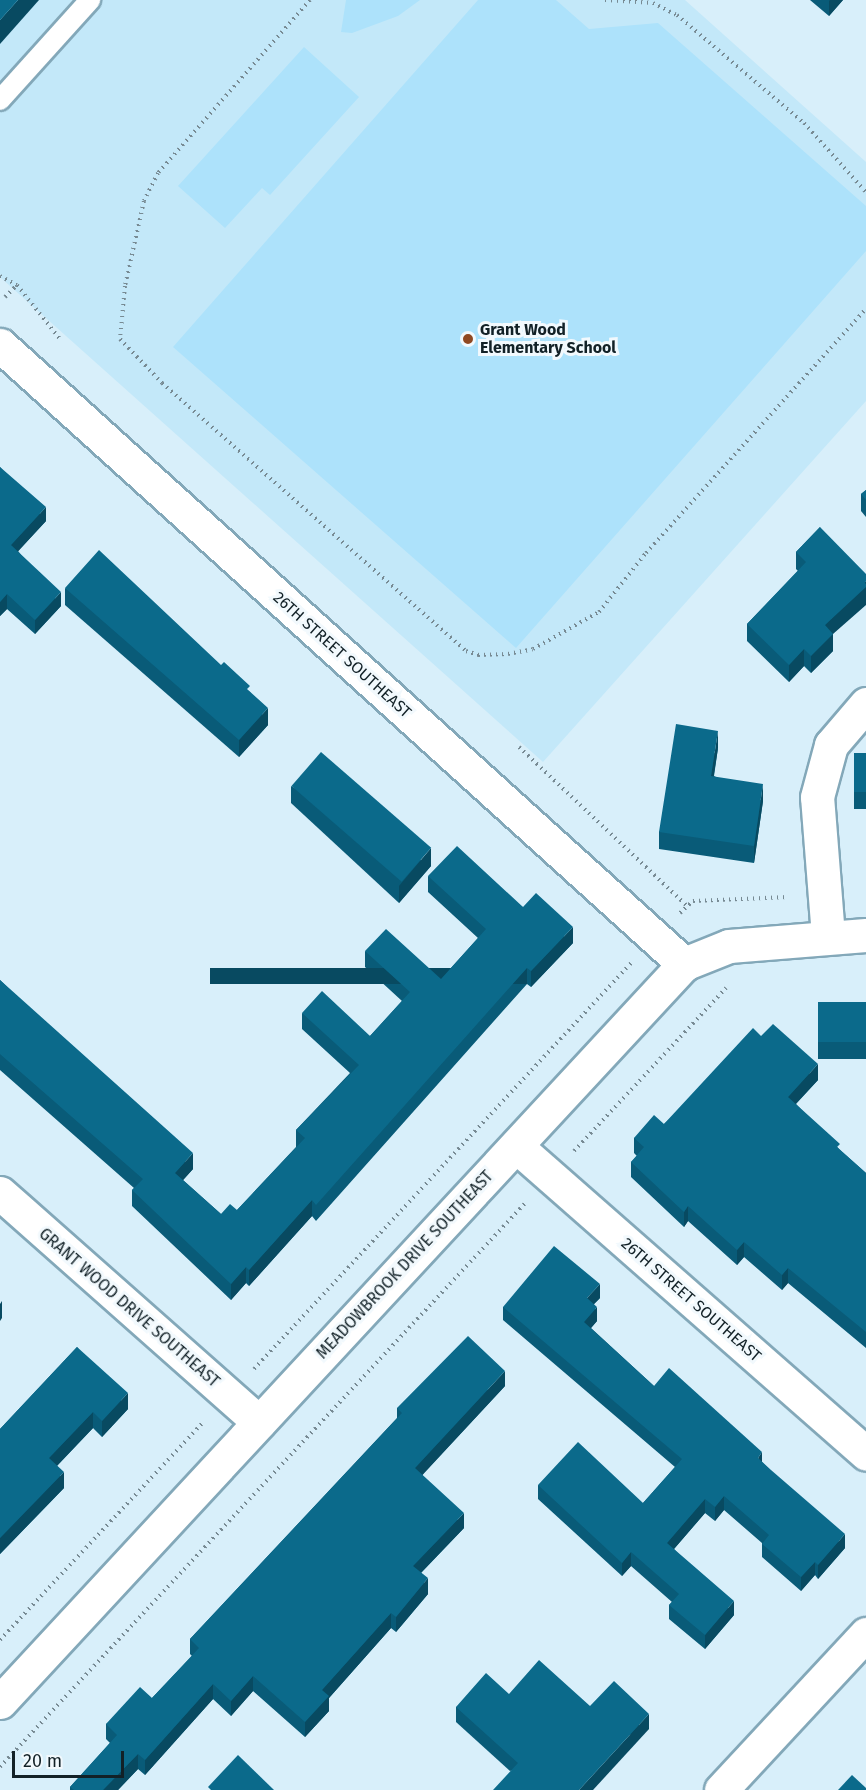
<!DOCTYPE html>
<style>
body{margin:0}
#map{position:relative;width:866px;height:1790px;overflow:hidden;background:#d8effa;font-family:"Fira Sans",sans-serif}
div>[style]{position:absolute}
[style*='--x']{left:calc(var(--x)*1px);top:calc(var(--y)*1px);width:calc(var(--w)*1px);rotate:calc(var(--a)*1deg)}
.built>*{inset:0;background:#c3e8f9}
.green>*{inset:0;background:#ade2fb}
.path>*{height:4px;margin-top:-2px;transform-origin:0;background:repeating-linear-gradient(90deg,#778a93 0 1.5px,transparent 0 6px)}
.roads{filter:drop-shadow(2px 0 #83a8b9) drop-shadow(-2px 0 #83a8b9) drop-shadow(0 2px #83a8b9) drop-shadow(0 -2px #83a8b9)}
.service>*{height:20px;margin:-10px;padding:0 10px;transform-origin:10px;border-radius:10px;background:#fff}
.minor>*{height:33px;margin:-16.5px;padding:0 16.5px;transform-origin:16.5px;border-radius:16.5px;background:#fff}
.wall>*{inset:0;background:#095b78;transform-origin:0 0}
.shaded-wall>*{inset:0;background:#084a61;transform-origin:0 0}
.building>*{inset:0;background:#0b6a8b;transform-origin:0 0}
.dots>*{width:16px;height:16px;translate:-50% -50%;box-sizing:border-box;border:3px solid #f2f9fd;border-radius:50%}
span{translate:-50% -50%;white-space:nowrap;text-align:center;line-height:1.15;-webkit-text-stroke:6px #f2f9fd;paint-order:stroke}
.poi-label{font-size:16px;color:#122127;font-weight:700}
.left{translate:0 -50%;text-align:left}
.street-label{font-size:16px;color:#122127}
.scale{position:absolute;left:12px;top:1751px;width:112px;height:27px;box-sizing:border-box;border:3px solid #122127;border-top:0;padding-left:8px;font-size:18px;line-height:21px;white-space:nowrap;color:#122127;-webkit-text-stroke:4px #f2f9fd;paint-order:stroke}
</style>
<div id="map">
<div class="built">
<i style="clip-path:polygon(0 0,685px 0,866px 162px,866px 401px,543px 762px,0 277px)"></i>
</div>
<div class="green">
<i style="clip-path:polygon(346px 0,420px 0,398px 16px,352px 33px,341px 32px)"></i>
<i style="clip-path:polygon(478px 0,556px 0,589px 29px,658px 23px,866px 206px,866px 251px,516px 648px,173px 347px)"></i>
<i style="clip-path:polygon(304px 47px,359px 97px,270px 195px,262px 188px,225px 228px,178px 186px)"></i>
</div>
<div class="path">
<i style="--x:310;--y:0;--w:230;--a:131.3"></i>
<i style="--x:158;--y:173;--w:31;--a:117"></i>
<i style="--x:144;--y:201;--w:87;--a:102.6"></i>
<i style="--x:125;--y:286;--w:53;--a:95.4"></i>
<i style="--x:120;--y:339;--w:61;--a:46.3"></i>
<i style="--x:162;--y:383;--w:405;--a:41.4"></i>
<i style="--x:466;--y:651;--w:13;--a:18"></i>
<i style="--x:478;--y:655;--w:30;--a:-2"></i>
<i style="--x:508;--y:654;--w:25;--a:-11"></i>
<i style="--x:533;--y:649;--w:76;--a:-29.3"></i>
<i style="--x:599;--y:612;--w:75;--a:-51.5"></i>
<i style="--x:646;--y:553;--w:329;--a:-48"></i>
<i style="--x:605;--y:0;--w:48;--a:3.6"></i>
<i style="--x:653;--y:3;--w:27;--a:27"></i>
<i style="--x:677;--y:15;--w:167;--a:40.4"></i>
<i style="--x:804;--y:123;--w:93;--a:48.1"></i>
<i style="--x:0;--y:276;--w:19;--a:28"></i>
<i style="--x:17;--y:285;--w:69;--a:51.5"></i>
<i style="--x:5;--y:297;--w:17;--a:-45"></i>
<i style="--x:519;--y:747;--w:231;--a:43.4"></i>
<i style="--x:680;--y:913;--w:18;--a:-43"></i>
<i style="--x:693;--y:901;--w:95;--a:-2.4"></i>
<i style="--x:574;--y:1151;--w:223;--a:-47"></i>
<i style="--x:254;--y:1369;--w:554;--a:-47.12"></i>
<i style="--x:0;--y:1640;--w:298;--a:-47"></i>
<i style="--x:0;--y:1767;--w:773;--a:-47.04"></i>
</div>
<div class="roads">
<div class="service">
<i style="--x:0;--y:100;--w:135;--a:-48"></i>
</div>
<div class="minor">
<i style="--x:0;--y:345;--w:923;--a:42.14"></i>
<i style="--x:828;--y:936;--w:139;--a:-94.5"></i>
<i style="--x:817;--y:797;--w:54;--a:-74.9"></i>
<i style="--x:831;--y:745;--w:54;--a:-49.5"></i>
<i style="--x:516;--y:1146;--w:466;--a:41.3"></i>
<i style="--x:0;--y:1193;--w:346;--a:41.5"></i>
<i style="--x:0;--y:1702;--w:1006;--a:-47.17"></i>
<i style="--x:684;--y:964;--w:48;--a:-21.8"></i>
<i style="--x:729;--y:946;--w:137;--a:-4.6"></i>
<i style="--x:721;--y:1790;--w:213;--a:-47.1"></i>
</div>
</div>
<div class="wall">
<i style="clip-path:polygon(810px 0,843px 0,829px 16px)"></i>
<i style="clip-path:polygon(0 467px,46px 521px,18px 551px,61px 606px,35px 634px,7px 609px,0 616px)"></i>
<i style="clip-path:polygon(866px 490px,866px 517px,861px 511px,861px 494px)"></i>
<i style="clip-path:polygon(820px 527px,833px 634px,833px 651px,811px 673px,804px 666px,789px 682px,747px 641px,747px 624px,798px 571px,796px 569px,796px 552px)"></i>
<i style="clip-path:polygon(65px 588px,250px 692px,268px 725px,239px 757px,65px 605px)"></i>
<i style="clip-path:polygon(718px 748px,714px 776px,763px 801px,754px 863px,659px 849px,659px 832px)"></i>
<i style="left:866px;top:753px;width:56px;height:12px;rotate:90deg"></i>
<i style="clip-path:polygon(291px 786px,431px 866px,399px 903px,291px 803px)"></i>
<i style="clip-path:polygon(428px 876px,523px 907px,573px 943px,531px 987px,527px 984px,316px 1221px,312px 1216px,249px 1286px,246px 1283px,231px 1300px,132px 1206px,132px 1190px,134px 1188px,0 1070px,0 980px,193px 1169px,183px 1180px,221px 1214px,237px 1210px,296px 1147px,296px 1130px,350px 1073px,302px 1029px,302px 1013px,370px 1036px,402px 1001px,365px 967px,365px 951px,441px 979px,478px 938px,428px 892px)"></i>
<i style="left:866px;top:1002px;width:57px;height:48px;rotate:90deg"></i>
<i style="clip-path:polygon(761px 1036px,818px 1080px,796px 1104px,840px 1150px,866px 1173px,866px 1348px,788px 1283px,782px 1290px,744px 1257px,737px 1265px,688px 1221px,684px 1227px,631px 1177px,631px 1162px,637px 1156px,634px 1153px,634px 1138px,664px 1124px)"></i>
<i style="clip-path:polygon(600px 1298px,594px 1304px,597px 1321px,591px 1328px,654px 1386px,762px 1462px,845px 1548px,818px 1579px,815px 1575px,801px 1591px,762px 1557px,762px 1543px,724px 1510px,715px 1521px,705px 1513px,674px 1549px,734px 1615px,705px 1649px,669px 1619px,669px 1605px,672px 1602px,631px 1566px,622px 1576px,538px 1499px,538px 1485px,643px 1503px,675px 1467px,503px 1320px,503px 1307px)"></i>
<i style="clip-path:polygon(77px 1347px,128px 1409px,102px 1437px,93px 1428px,57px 1466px,64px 1488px,0 1554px,0 1429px)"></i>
<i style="clip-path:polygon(505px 1386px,422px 1475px,464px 1528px,421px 1573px,428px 1594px,396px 1632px,391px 1628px,329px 1698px,329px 1711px,305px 1737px,253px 1691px,231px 1716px,213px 1699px,145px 1775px,138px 1769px,118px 1790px,70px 1790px,70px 1787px,110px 1743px,106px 1739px,106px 1724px,152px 1698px,192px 1656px,190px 1654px,190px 1639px,397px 1418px,397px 1408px)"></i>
<i style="clip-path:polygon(509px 1694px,590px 1706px,649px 1729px,510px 1771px,456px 1722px,456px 1707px)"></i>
</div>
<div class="shaded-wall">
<i style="clip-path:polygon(18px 0,39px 0,0 44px,0 20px)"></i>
<i style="clip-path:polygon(830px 0,843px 0,829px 16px,829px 1px)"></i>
<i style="clip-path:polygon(46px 507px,46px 521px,11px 559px,11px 545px)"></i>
<i style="clip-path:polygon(866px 581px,866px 605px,833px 634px,833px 651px,811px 673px,811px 656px,825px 625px)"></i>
<i style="clip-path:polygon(61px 592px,61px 606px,35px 634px,35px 620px)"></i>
<i style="clip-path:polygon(7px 594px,7px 609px,0 616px,0 602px)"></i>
<i style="clip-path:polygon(804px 649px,804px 666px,789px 682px,789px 665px)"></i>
<i style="clip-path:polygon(268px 708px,268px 725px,239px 757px,239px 740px)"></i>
<i style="clip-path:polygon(718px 731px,718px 748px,711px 793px,711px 776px)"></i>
<i style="clip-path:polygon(763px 784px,763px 801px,754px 863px,754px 846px)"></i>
<i style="clip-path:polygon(431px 848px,431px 866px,399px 903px,399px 886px)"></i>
<i style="clip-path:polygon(573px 927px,573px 943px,531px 987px,531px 971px)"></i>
<i style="left:527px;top:968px;width:16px;height:317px;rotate:90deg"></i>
<i style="clip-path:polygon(818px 1064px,818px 1080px,788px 1112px,788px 1097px)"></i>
<i style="clip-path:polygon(193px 1153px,193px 1169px,175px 1189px,175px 1173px)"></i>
<i style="clip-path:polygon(312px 1200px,312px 1216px,249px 1286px,249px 1270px)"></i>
<i style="clip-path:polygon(688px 1206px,688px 1221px,684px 1227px,684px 1212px)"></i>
<i style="clip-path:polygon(744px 1242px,744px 1257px,737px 1265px,737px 1250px)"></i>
<i style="clip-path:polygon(246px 1267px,246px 1283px,231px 1300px,231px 1284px)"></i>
<i style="clip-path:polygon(788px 1268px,788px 1283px,782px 1290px,782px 1275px)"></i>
<i style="clip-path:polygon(600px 1284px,600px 1298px,587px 1311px,587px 1298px)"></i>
<i style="clip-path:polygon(2px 1301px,2px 1318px,0 1321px,0 1304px)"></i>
<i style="clip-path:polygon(597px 1307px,597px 1321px,584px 1336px,584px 1322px)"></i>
<i style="clip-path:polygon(505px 1371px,505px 1386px,415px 1483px,415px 1468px)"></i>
<i style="clip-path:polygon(128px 1393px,128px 1409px,102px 1437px,102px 1421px)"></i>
<i style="clip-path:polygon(93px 1412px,93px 1428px,49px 1474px,49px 1458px)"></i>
<i style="clip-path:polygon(762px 1452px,762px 1466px,758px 1458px)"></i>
<i style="clip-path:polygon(64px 1472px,64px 1488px,0 1554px,0 1538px)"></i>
<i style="clip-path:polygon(724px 1496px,724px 1510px,715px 1521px,715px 1507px)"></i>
<i style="clip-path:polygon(705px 1499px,705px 1513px,667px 1557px,667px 1543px)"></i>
<i style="clip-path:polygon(464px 1513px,464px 1528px,413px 1581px,413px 1566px)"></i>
<i style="clip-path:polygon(845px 1534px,845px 1548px,818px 1579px,818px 1565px)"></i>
<i style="clip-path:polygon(631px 1552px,631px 1566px,622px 1576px,622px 1563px)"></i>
<i style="clip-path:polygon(815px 1562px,815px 1575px,801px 1591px,801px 1577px)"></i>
<i style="clip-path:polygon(428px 1578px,428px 1594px,396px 1632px,396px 1617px)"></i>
<i style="clip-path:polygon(734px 1601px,734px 1615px,705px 1649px,705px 1635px)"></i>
<i style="clip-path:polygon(391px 1613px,391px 1628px,329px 1698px,329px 1711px,305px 1737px,305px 1722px,322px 1690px)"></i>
<i style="clip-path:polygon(253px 1676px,253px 1691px,231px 1716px,231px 1701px)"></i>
<i style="clip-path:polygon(213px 1684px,213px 1699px,145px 1775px,145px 1760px)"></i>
<i style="clip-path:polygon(649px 1714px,649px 1729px,593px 1790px,579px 1790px)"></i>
<i style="clip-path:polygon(138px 1754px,138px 1769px,118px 1790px,103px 1790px)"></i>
</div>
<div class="building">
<i style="clip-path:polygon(0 0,18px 0,0 20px)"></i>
<i style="clip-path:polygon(0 467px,46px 507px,11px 545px,61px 592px,35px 620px,7px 594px,0 602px)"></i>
<i style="clip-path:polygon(866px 490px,866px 500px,861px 494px)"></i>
<i style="clip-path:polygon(820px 527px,866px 574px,866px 581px,865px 583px,866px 584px,866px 587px,825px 625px,833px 634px,811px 656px,804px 649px,789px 665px,747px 624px,806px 562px,796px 552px)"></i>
<i style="clip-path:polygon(99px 550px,221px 665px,224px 662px,250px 686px,247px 689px,268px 708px,239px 740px,65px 588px)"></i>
<i style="clip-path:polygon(676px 724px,718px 731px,711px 776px,763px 784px,754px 846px,659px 832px)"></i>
<i style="left:321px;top:752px;width:146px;height:45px;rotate:41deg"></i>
<i style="left:866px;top:753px;width:39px;height:12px;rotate:90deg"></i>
<i style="clip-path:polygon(457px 846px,523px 907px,536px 893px,573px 927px,531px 971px,527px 968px,316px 1205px,312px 1200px,249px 1270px,246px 1267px,231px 1284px,132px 1190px,143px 1179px,0 1054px,0 980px,193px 1153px,175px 1173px,221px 1214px,230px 1204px,237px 1210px,305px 1138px,296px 1130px,359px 1065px,302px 1013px,322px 991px,370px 1036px,410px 992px,365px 951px,386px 929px,441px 979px,486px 929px,428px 876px)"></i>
<i style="left:866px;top:1002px;width:40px;height:48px;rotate:90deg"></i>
<i style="clip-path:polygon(773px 1024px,818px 1064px,788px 1097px,840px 1144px,837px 1147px,866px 1173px,866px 1332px,788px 1268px,782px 1275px,744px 1242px,737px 1250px,688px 1206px,684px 1212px,631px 1162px,644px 1147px,634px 1138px,654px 1115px,664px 1124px,753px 1028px,761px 1036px)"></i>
<i style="clip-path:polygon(554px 1246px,600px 1284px,587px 1298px,597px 1307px,584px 1322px,654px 1386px,669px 1368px,762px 1452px,758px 1458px,771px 1470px,845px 1534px,818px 1565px,815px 1562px,801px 1577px,762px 1544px,769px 1535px,724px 1496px,715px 1507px,705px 1499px,667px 1543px,734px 1601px,705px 1635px,669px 1605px,679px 1594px,631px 1552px,622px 1563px,538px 1485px,578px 1442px,643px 1503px,682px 1459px,503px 1307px)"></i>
<i style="clip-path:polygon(468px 1336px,505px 1371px,415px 1468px,464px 1513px,413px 1566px,428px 1578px,396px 1617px,391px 1613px,322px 1690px,329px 1696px,305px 1722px,253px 1676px,231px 1701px,213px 1684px,145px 1760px,138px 1754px,103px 1790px,74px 1790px,70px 1787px,117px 1735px,106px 1724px,140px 1687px,152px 1698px,199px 1648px,190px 1639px,402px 1413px,397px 1408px)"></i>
<i style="clip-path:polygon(77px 1347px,128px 1393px,102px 1421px,93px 1412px,49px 1458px,64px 1472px,0 1538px,0 1429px)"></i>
<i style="clip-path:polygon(539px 1660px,590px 1706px,614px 1681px,649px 1714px,579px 1790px,493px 1790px,518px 1763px,456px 1707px,486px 1673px,509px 1694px)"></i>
<i style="clip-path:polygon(238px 1755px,274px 1790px,211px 1790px,208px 1787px)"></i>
<i style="clip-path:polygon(852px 1775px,866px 1788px,866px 1790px,838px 1790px)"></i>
</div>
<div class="dots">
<i style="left:468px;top:339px;background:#8f4922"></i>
</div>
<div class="poi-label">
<span class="left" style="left:480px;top:339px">Grant Wood<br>Elementary School</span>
</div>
<div class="street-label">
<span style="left:342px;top:655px;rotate:42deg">26TH STREET SOUTHEAST</span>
<span style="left:405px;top:1265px;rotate:-47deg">MEADOWBROOK DRIVE SOUTHEAST</span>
<span style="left:691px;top:1300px;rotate:41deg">26TH STREET SOUTHEAST</span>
<span style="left:129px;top:1308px;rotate:41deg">GRANT WOOD DRIVE SOUTHEAST</span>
</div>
<div class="scale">20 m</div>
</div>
